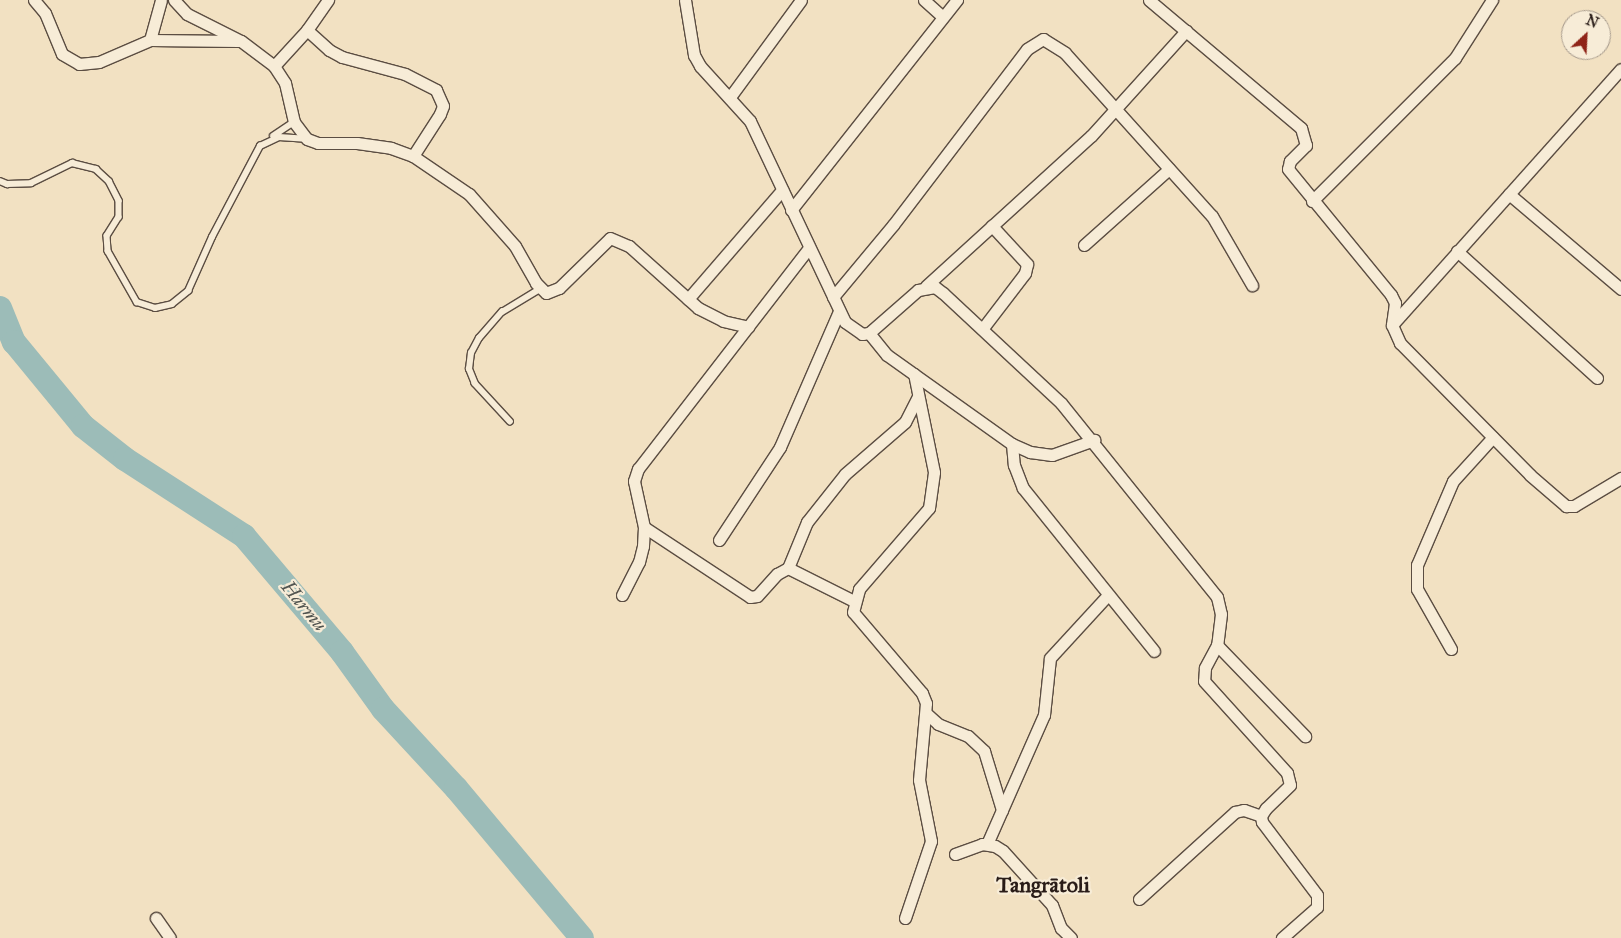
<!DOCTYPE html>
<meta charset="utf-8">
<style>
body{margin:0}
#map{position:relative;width:1621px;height:938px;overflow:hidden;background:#f2e1c2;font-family:"IM FELL Great Primer",serif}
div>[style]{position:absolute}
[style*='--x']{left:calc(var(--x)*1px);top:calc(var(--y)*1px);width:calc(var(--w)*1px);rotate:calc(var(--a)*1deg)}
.river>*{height:24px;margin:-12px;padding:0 12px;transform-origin:12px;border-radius:12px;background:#9cbcb8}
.roads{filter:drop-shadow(1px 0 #5b4d42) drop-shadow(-1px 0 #5b4d42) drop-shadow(0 1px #5b4d42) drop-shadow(0 -1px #5b4d42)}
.lane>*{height:5.5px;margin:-2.75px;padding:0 2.75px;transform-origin:2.75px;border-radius:2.75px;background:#f7ecd7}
.street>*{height:11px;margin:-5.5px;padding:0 5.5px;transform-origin:5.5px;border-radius:5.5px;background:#f7ecd7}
span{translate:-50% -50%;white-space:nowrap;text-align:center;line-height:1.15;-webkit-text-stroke:4.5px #f7ecd7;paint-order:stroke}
.water-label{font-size:19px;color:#515450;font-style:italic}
.district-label{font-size:22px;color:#291c18;font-weight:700}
.north{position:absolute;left:1561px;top:10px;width:50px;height:50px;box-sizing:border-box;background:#f7ecd7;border:1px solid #a5998b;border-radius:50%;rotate:25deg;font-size:14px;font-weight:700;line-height:20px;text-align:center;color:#291c18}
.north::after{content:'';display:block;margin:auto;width:18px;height:22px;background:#8f2418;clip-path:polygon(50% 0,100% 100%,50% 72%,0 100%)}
</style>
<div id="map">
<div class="river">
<i style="--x:0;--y:308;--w:37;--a:68"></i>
<i style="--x:14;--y:342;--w:109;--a:50.6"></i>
<i style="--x:83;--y:426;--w:53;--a:38.2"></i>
<i style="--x:125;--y:459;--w:142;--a:32.9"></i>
<i style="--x:244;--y:536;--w:152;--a:49.8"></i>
<i style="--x:342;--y:652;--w:70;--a:54.3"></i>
<i style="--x:383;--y:709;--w:108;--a:47.3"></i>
<i style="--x:456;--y:788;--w:196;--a:50"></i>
</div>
<div class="roads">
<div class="lane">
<i style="--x:273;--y:136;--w:25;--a:-34"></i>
<i style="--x:0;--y:181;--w:8;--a:23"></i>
<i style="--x:7;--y:184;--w:24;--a:-2"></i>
<i style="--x:31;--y:183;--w:46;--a:-26"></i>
<i style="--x:72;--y:163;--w:25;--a:14"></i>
<i style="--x:96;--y:169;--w:18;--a:43"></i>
<i style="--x:109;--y:181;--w:22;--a:63"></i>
<i style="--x:119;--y:201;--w:16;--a:90"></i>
<i style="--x:119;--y:217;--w:22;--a:122"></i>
<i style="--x:107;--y:236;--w:15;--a:86"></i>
<i style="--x:108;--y:251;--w:59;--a:60.4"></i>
<i style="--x:137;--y:302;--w:19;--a:18"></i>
<i style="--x:155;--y:308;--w:17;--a:-13"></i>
<i style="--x:172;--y:304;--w:21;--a:-39"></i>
<i style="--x:188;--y:291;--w:59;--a:-66"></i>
<i style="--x:212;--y:237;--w:103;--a:-62.2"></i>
<i style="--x:260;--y:146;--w:21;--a:-25"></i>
<i style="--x:279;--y:137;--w:26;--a:4"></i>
<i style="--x:510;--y:422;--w:52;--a:-132.6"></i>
<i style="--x:475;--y:384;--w:16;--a:-112"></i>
<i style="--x:469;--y:369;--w:16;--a:-83"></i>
<i style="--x:471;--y:353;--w:17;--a:-62"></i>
<i style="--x:479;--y:338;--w:35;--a:-49"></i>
<i style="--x:502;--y:312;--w:44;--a:-31.2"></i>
</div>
<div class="street">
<i style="--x:34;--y:0;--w:17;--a:50"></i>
<i style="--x:45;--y:13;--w:44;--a:67.5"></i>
<i style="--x:62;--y:54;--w:20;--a:30"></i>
<i style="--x:79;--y:64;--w:20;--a:-6"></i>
<i style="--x:99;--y:62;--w:56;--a:-23.3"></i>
<i style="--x:150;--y:40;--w:88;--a:0.7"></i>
<i style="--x:174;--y:0;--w:19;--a:47"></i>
<i style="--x:187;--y:14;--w:60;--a:26.6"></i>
<i style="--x:241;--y:41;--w:41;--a:37.1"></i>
<i style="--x:274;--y:66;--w:20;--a:57"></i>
<i style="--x:285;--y:83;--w:40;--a:77"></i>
<i style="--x:294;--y:122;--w:21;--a:53"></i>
<i style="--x:307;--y:139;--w:12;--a:20"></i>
<i style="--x:318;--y:143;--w:39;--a:0"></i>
<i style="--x:357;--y:143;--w:34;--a:8"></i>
<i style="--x:391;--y:148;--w:23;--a:20"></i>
<i style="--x:413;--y:156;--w:68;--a:34.2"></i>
<i style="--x:469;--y:194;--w:69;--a:48.5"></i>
<i style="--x:515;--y:246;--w:43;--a:60.4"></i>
<i style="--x:536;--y:283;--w:14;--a:45"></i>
<i style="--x:546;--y:293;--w:14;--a:-21"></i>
<i style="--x:559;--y:288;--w:71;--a:-44.4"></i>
<i style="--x:610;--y:238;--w:21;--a:23"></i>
<i style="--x:629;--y:246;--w:93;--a:41.9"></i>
<i style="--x:698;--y:308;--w:28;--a:27"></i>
<i style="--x:723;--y:321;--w:26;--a:13"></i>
<i style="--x:685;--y:0;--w:56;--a:80.7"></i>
<i style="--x:694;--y:55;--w:13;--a:61"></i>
<i style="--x:700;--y:66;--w:74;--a:47.7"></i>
<i style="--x:750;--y:121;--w:222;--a:64.7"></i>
<i style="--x:845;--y:322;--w:21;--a:35"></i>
<i style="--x:862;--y:334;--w:7;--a:-8"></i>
<i style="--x:869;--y:333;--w:65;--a:-41.3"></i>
<i style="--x:918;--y:290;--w:17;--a:-10"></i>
<i style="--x:935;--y:287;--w:10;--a:37"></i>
<i style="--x:943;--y:293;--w:161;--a:43"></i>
<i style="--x:1061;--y:403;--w:249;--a:51.2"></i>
<i style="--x:1217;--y:597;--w:17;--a:77"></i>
<i style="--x:1221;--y:614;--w:31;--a:97"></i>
<i style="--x:1217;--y:645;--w:26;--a:118"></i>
<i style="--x:1205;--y:668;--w:13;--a:94"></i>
<i style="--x:1204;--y:681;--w:124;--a:47.9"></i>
<i style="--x:1287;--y:773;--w:12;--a:76"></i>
<i style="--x:1290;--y:785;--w:33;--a:136"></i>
<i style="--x:1266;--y:808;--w:9;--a:122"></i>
<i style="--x:1261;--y:816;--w:6;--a:81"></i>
<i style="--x:1262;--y:822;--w:91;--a:53"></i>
<i style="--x:1317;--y:895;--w:12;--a:90"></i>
<i style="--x:1317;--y:907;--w:47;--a:138.5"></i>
<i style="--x:924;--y:0;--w:25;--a:42"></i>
<i style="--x:1149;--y:0;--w:199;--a:40.1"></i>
<i style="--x:1301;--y:128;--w:18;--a:74"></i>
<i style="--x:1306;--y:145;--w:23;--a:135"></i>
<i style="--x:1290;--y:161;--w:8;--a:104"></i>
<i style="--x:1288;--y:169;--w:163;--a:50.7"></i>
<i style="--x:1391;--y:295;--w:9;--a:63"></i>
<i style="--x:1395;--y:303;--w:22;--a:98"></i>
<i style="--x:1392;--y:325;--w:20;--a:66"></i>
<i style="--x:1400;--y:343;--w:185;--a:45.4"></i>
<i style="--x:1530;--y:475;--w:48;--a:40.7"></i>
<i style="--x:1566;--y:506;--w:8;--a:0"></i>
<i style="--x:1574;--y:506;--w:55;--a:-30.8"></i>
<i style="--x:307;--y:30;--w:30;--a:42"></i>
<i style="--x:329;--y:50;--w:15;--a:28"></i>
<i style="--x:342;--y:57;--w:65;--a:15.1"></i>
<i style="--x:405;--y:74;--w:35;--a:27"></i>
<i style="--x:436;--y:90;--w:17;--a:66"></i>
<i style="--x:443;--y:106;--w:9;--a:111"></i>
<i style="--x:440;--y:114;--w:50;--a:122.7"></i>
<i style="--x:150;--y:40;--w:41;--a:-74.6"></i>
<i style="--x:274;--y:66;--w:49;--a:-47.5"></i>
<i style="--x:307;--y:30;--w:37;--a:-55"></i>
<i style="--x:730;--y:97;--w:120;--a:-53.8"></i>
<i style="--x:1509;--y:194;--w:147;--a:40.3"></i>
<i style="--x:1312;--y:201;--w:202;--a:-45"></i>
<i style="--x:1455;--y:58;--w:69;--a:-57.5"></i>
<i style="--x:791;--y:210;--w:268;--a:-51.7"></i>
<i style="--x:1084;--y:245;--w:114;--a:-41.8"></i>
<i style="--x:1457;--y:251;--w:189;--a:42.2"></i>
<i style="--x:926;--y:286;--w:223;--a:-42.3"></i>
<i style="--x:1091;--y:136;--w:142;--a:-47.9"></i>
<i style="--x:833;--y:297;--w:94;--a:-50.2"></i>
<i style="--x:893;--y:225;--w:221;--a:-52.7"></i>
<i style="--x:1027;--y:49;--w:19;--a:-32"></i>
<i style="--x:1043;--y:39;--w:26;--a:32"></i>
<i style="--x:1065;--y:53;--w:219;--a:48"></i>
<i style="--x:1212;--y:216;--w:80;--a:59.9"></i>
<i style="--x:688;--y:299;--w:144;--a:-49.2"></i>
<i style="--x:1392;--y:325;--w:343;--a:-48.2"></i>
<i style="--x:983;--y:328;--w:69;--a:-52.6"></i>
<i style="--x:1025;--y:273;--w:9;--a:-77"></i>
<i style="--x:1027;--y:264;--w:52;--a:-132.6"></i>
<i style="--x:869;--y:333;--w:28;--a:51"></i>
<i style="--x:887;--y:355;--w:153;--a:35.5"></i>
<i style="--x:1012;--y:444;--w:20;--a:24"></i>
<i style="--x:1030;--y:452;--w:22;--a:8"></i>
<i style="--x:1052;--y:455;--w:45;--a:-19.7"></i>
<i style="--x:1012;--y:444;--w:21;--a:85"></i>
<i style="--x:1014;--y:465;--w:25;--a:69"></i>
<i style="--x:1023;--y:488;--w:209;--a:51.2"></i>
<i style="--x:644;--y:527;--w:127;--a:33.4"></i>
<i style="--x:750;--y:597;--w:7;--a:-8"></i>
<i style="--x:757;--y:596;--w:30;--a:-48"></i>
<i style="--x:777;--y:574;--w:13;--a:-29"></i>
<i style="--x:788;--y:568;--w:74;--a:26.6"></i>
<i style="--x:719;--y:540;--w:111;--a:-56.7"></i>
<i style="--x:780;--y:447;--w:148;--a:-66.5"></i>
<i style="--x:788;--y:568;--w:50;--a:-67.6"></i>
<i style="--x:807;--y:522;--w:61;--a:-51.6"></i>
<i style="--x:845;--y:474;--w:79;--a:-40.9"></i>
<i style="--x:905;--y:422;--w:28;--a:-63"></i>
<i style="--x:622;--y:595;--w:37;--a:-63"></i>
<i style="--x:639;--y:562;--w:16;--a:-76"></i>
<i style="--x:643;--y:546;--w:19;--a:-87"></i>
<i style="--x:644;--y:527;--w:47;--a:-102.3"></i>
<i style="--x:634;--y:481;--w:13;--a:-72"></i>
<i style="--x:638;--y:469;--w:279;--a:-52.3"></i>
<i style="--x:1217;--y:645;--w:127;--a:46"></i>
<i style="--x:1451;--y:649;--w:69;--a:-119.5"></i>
<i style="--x:1417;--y:589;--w:24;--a:-90"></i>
<i style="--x:1417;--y:565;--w:91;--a:-66.8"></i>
<i style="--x:1453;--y:481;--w:59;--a:-47.7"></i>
<i style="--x:927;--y:714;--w:15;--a:42"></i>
<i style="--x:938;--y:724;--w:32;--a:22"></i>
<i style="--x:968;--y:736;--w:22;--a:43"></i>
<i style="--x:984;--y:751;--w:62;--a:73"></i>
<i style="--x:987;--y:844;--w:141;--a:-66.2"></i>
<i style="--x:1044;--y:715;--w:57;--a:-84"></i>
<i style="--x:1050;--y:658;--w:86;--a:-47.4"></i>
<i style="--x:955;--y:854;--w:29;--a:-20"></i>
<i style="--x:982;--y:844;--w:13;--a:9"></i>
<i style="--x:995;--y:846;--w:9;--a:32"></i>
<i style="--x:1003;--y:851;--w:73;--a:47.8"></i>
<i style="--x:1052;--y:905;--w:25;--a:69"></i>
<i style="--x:1061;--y:928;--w:14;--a:45"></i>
<i style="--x:1139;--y:899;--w:130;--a:-42.2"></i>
<i style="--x:1235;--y:812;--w:9;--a:-13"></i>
<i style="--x:1244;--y:810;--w:18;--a:19"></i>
<i style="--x:156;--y:918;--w:24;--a:55"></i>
<i style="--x:905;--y:918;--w:81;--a:-71.3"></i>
<i style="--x:931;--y:841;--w:62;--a:-101.1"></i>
<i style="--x:919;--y:780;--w:77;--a:-84.8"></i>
<i style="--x:926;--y:703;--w:11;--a:-112"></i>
<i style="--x:922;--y:693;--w:106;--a:-130.4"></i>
<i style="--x:853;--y:612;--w:24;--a:-75"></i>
<i style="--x:859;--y:589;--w:107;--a:-49.2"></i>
<i style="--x:929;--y:508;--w:36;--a:-82"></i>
<i style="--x:934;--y:472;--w:100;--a:-101.5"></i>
</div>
</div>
<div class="water-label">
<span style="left:304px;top:606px;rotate:50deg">Harmu</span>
</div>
<div class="district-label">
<span style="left:1043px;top:885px">Tangrātoli</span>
</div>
<div class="north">N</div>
</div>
